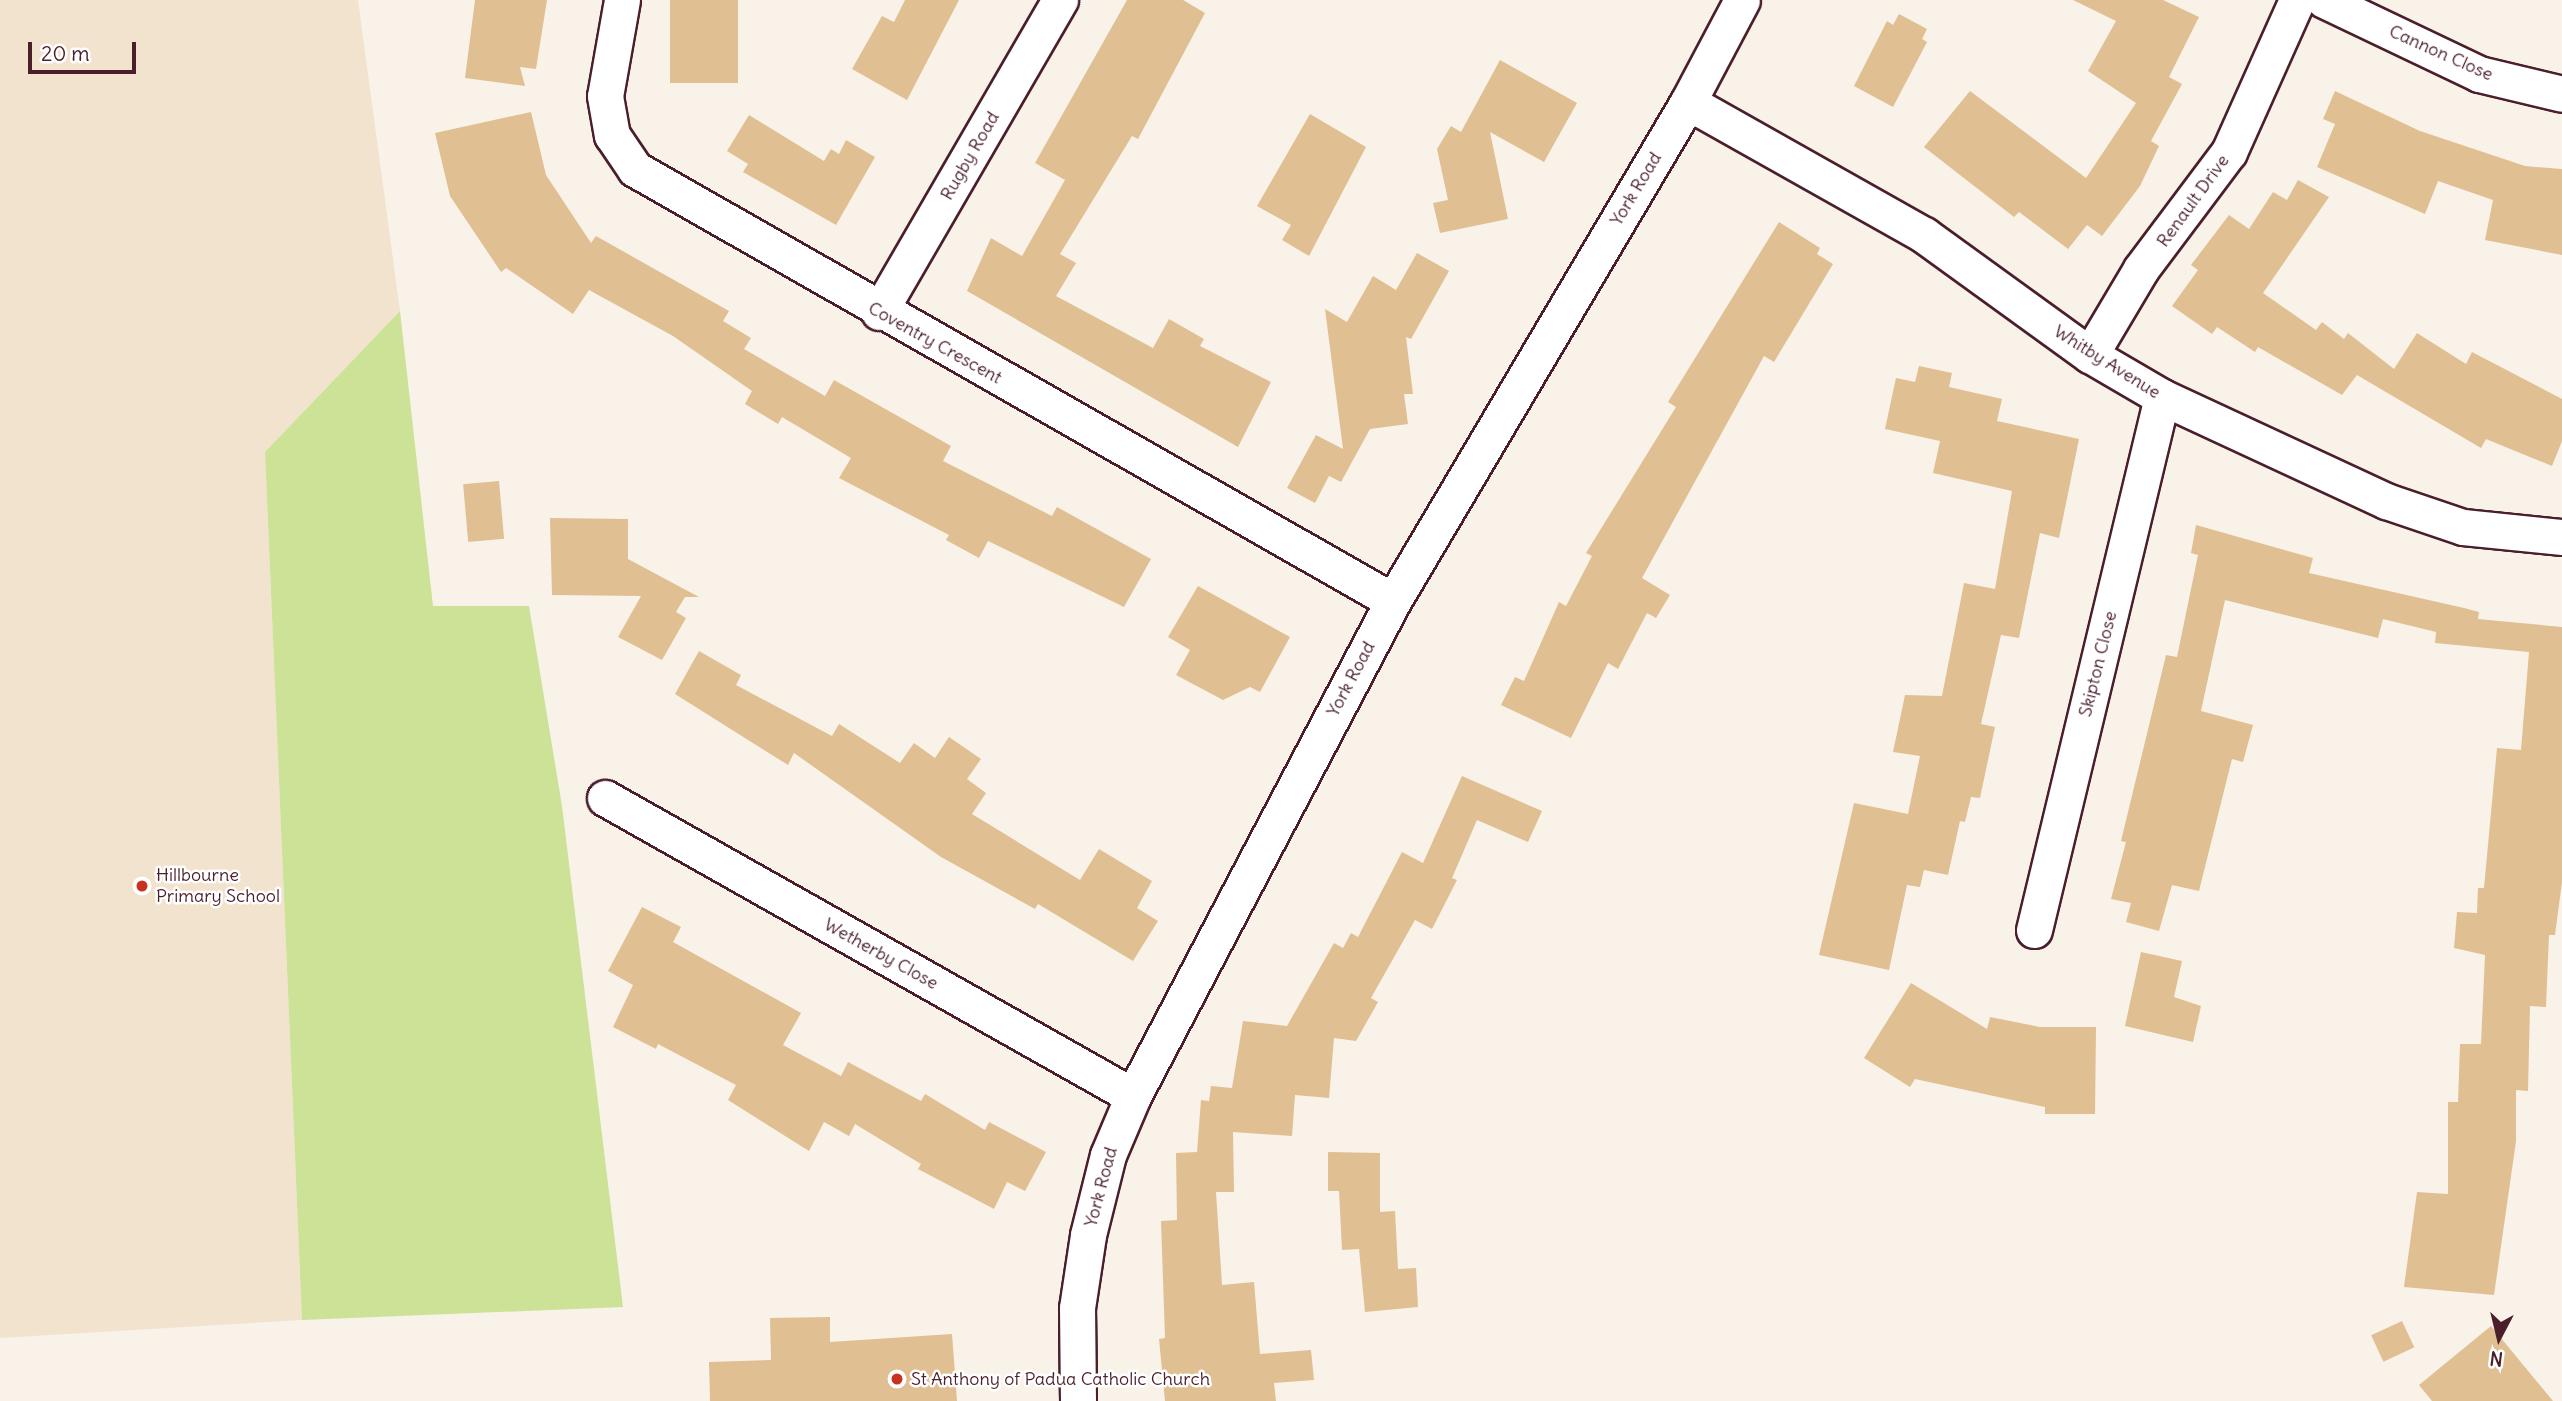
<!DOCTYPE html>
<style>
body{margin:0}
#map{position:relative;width:2562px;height:1401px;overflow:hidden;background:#f9f2e9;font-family:Delius,sans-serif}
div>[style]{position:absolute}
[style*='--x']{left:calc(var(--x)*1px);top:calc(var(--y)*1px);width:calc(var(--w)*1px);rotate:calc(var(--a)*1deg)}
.built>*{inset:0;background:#f2e3cf}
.green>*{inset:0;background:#cbe297}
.building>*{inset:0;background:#e0bf92;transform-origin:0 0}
.roads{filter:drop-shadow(2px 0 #4a1f2b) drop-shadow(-2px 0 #4a1f2b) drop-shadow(0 2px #4a1f2b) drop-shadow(0 -2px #4a1f2b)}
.minor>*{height:35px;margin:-17.5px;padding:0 17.5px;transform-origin:17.5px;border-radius:17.5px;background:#fff}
.dots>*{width:19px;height:19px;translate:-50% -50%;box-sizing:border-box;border:4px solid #fff;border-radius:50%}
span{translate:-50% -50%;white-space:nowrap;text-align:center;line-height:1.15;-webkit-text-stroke:5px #fff;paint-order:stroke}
.street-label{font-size:18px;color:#4a1f2b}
.poi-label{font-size:18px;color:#4a1f2b}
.left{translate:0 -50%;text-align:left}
.north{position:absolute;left:2464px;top:1303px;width:70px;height:70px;-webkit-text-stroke:5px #fff;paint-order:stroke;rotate:187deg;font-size:19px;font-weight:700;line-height:28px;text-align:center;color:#4a1f2b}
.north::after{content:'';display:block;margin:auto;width:24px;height:32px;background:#4a1f2b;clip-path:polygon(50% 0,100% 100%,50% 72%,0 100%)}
.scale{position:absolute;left:28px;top:42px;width:108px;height:32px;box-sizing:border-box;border:4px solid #4a1f2b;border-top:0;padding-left:9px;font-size:21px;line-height:24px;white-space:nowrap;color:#4a1f2b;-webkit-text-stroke:5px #fff;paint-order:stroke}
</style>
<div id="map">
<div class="built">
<i style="clip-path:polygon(0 0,358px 0,400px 311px,265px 452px,302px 1320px,0 1338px)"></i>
</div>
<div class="green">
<i style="clip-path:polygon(400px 311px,433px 606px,529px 606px,562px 806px,623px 1307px,302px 1320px,265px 452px)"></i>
</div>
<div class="building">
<i style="clip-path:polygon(475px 0,547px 0,536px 69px,520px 67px,525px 86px,465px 78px)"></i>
<i style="left:670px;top:0;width:68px;height:83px"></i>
<i style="clip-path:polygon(905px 0,959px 0,907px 100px,852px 69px,882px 16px,894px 22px)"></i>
<i style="clip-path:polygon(1127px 0,1183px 0,1205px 13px,1138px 139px,1132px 136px,1060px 254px,1076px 263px,1056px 296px,1153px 348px,1169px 319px,1204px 339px,1200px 346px,1271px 382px,1238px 447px,967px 291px,991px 238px,1022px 256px,1065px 180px,1035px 163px)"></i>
<i style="clip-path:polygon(2073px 0,2163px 0,2199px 17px,2169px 77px,2182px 84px,2151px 141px,2159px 146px,2140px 186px,2102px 236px,2087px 225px,2068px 249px,2019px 212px,2014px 217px,1924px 147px,1970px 91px,2086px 178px,2136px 103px,2088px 71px,2116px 21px)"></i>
<i style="clip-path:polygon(1899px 14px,1927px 29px,1922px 39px,1927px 42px,1893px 107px,1854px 86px,1887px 21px,1893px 25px)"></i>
<i style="clip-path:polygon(1500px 60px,1577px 103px,1544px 162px,1490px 132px,1508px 219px,1440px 233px,1433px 203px,1448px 200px,1437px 149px,1451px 126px,1461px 132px)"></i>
<i style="clip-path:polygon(2335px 91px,2420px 131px,2525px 166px,2562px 169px,2562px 255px,2485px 240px,2493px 200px,2438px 181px,2425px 214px,2317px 167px,2335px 124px,2323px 119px)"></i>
<i style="clip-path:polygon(531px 112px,546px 175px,591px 243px,596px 236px,729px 311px,723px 321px,751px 338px,744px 349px,825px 396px,834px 380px,951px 446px,943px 461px,1052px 516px,1057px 507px,1151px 559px,1124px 607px,988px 541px,979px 558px,946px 540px,949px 535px,839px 478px,851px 458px,782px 417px,778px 424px,745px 404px,752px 391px,673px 336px,589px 290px,573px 314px,506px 268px,501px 272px,450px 196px,435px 133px)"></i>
<i style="clip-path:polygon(1310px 114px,1366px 147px,1309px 256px,1282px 240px,1291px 225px,1257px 206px)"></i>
<i style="clip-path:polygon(749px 115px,824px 161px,831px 149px,839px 154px,846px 140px,875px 157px,836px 225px,743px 172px,748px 164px,727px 151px)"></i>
<i style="clip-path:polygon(2298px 180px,2329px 197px,2263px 293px,2316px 330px,2322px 322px,2344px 339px,2348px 333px,2394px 369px,2417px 333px,2466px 364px,2472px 352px,2562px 399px,2562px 441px,2552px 466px,2486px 439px,2481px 448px,2357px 375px,2342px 395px,2258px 347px,2255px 352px,2217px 327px,2212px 334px,2172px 306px,2198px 270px,2191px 265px,2229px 215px,2249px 229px,2273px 192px,2287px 200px)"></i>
<i style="clip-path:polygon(1779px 222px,1820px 248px,1817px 254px,1833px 264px,1774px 362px,1764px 356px,1642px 578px,1670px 595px,1656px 618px,1647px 613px,1618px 669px,1608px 663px,1571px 738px,1501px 705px,1515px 677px,1524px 681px,1559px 602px,1566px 606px,1592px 556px,1586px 553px,1676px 407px,1668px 402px)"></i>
<i style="clip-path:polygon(1417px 253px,1449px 271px,1411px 339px,1406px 337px,1413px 394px,1404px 394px,1408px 424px,1370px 429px,1341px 482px,1329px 476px,1315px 503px,1287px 488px,1316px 435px,1343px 449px,1325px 309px,1347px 322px,1373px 276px,1396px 290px)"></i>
<i style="clip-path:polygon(1919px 366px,1952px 373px,1949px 387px,2002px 399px,1997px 421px,2079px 439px,2059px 538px,2040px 533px,2019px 638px,2001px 635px,1981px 724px,1995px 727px,1980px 798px,1971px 797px,1965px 822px,1960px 821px,1948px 875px,1924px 870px,1920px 887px,1907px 885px,1889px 970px,1819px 955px,1854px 803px,1908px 814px,1920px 756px,1893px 752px,1905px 695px,1942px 696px,1964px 583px,1995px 589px,2012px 491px,1933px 473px,1940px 441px,1885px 429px,1896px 378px,1915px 382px)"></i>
<i style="left:499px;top:481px;width:58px;height:36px;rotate:85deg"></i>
<i style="clip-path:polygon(550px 518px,628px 519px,628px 559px,699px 597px,685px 597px,676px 612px,686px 618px,662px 660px,618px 637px,641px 596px,552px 595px)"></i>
<i style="clip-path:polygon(2196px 525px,2313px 558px,2309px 573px,2464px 608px,2479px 612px,2478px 619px,2562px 627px,2562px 882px,2555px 935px,2549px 935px,2546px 1007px,2530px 1006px,2528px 1091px,2516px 1090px,2516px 1141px,2494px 1295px,2404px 1287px,2417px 1192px,2448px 1194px,2448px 1102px,2458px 1102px,2460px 1044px,2481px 1044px,2485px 955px,2454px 948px,2457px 912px,2477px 913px,2478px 888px,2484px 888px,2497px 748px,2521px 750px,2529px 652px,2435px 643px,2436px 632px,2383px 619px,2378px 638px,2225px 600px,2201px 711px,2253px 725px,2243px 762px,2232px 759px,2199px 891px,2172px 885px,2159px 931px,2126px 922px,2131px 903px,2111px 899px,2126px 842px,2121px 841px,2166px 655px,2177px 657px,2198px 555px,2191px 553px)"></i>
<i style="clip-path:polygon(1198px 586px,1290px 637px,1260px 692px,1250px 687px,1223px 700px,1176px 675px,1190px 650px,1168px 637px)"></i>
<i style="clip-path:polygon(699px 651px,741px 675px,736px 685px,832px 736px,839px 724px,900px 763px,914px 743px,935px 758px,949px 737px,981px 759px,967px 779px,986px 793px,972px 814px,1080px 880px,1099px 849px,1152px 881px,1137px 908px,1158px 921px,1133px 961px,1038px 904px,1035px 909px,941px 857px,794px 753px,788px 765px,675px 694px)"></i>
<i style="clip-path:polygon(1462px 776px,1542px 811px,1528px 842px,1477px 820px,1452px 878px,1457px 880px,1432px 929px,1415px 920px,1371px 998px,1378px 1002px,1356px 1041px,1334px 1038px,1329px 1098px,1295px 1095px,1292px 1136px,1233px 1132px,1234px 1192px,1216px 1192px,1222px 1285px,1254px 1282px,1260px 1354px,1311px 1350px,1314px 1380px,1274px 1383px,1276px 1401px,1165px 1401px,1159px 1339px,1165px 1338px,1161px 1221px,1177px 1220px,1176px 1153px,1197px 1152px,1201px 1100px,1209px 1101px,1211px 1086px,1232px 1088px,1243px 1021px,1287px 1026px,1334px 943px,1343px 948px,1351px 933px,1358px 937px,1402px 852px,1423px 863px)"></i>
<i style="clip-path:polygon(642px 907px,681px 927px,673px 942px,801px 1013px,783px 1045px,841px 1076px,848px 1062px,921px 1101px,925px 1094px,985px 1130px,989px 1122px,1046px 1152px,1025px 1191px,1007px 1182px,994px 1209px,918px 1169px,921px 1164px,855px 1124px,849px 1136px,824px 1122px,809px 1151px,728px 1100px,736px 1085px,658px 1044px,656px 1049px,613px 1027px,633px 985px,608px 971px)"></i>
<i style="clip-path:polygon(2141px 952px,2182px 961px,2174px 997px,2201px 1006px,2193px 1042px,2125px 1026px)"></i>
<i style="clip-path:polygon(1911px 983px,1987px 1029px,1990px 1017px,2040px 1027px,2096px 1027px,2095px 1114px,2045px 1114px,2045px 1107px,1915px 1079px,1910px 1087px,1864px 1058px)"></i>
<i style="clip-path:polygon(1328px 1152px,1380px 1153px,1380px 1212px,1395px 1211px,1398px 1269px,1416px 1268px,1418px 1307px,1365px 1312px,1359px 1249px,1342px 1250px,1339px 1191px,1328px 1191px)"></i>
<i style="clip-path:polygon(830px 1317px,830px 1342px,952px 1334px,957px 1401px,710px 1401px,709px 1362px,771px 1360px,770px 1318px)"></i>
<i style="left:2402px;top:1321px;width:29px;height:34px;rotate:65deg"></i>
<i style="clip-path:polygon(2491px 1326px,2553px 1401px,2432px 1401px,2419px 1385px)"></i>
</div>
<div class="roads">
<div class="minor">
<i style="--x:622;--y:0;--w:97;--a:100"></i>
<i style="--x:605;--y:96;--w:40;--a:80"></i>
<i style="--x:612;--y:135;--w:41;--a:55.9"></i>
<i style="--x:635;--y:169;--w:872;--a:29.68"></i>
<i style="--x:2324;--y:0;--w:172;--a:25.5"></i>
<i style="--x:2479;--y:74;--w:85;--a:13.5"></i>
<i style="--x:1688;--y:102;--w:271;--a:29.4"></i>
<i style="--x:1924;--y:235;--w:205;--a:35.9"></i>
<i style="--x:2090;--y:355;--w:83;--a:30.3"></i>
<i style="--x:2162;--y:397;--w:247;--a:24.9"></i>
<i style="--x:2386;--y:501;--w:81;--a:18.7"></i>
<i style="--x:2463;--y:527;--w:100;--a:5.8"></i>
<i style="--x:879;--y:312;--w:361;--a:-59.9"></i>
<i style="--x:2090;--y:355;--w:100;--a:-59.3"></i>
<i style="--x:2141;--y:269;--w:146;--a:-53.1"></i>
<i style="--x:2229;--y:152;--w:167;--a:-65.9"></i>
<i style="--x:605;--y:798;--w:606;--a:29.44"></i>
<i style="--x:2034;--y:930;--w:548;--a:-76.5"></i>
<i style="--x:1078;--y:1401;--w:93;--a:-90.6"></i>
<i style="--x:1077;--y:1308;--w:74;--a:-81.4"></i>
<i style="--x:1088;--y:1235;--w:82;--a:-76"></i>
<i style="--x:1108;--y:1155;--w:64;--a:-67"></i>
<i style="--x:1133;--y:1096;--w:559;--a:-62.29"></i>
<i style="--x:1393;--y:601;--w:580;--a:-59.41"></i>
<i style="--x:1688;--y:102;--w:115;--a:-62.1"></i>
</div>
</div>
<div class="dots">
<i style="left:142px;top:886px;background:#c8321e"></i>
<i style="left:897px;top:1379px;background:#c8321e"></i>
</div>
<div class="street-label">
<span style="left:2441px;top:53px;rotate:24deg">Cannon Close</span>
<span style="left:970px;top:156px;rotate:-60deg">Rugby Road</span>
<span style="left:1636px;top:189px;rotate:-59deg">York Road</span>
<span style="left:2193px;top:201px;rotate:-54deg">Renault Drive</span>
<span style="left:935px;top:343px;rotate:29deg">Coventry Crescent</span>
<span style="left:2107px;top:362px;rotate:32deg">Whitby Avenue</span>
<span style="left:2098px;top:664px;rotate:-76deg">Skipton Close</span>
<span style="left:1351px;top:679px;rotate:-62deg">York Road</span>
<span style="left:881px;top:954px;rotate:29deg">Wetherby Close</span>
<span style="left:1101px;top:1187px;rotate:-75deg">York Road</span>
</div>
<div class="poi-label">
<span class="left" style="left:156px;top:886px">Hillbourne<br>Primary School</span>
<span class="left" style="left:911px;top:1379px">St Anthony of Padua Catholic Church</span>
</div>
<div class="north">N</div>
<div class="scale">20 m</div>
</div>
